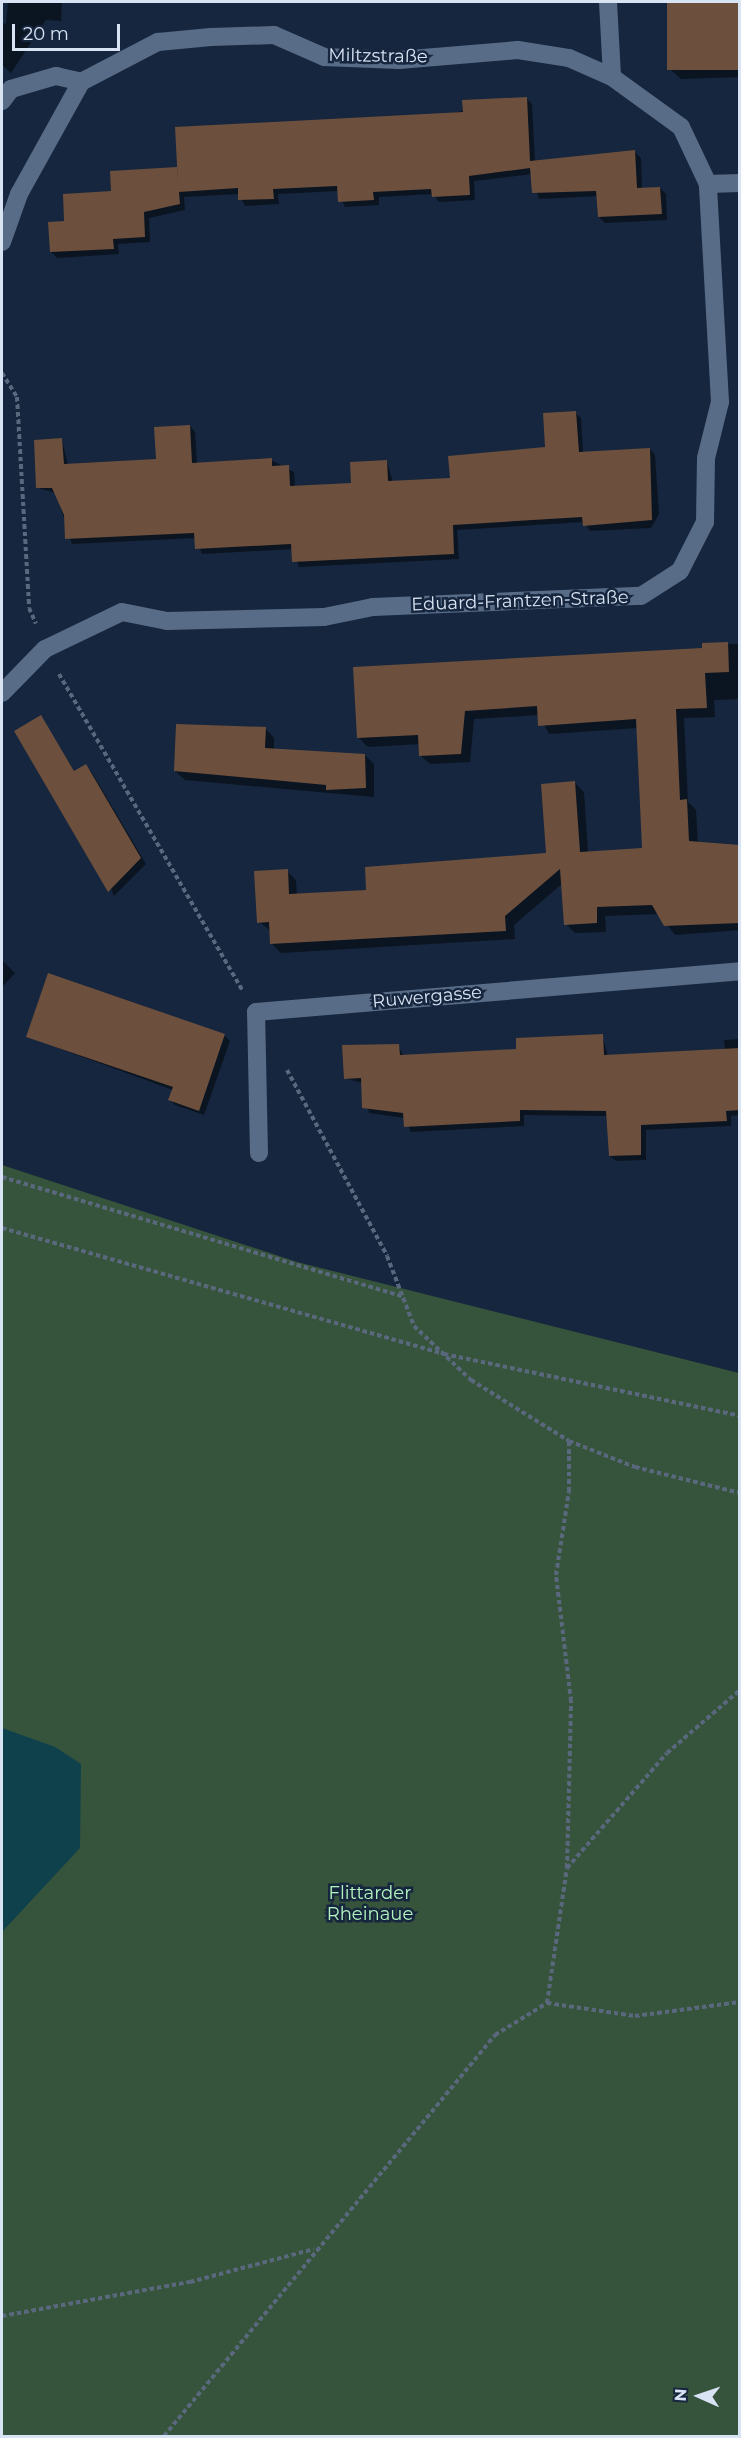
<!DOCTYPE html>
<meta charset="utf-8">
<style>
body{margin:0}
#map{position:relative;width:741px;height:2438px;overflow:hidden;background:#16263e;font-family:Montserrat,sans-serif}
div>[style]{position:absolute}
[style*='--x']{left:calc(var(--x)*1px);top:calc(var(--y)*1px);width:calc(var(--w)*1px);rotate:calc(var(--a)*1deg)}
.green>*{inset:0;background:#36533c}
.water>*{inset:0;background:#0f414d}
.shadow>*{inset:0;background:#0007}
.building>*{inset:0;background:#6c4f3c;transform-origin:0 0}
.path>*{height:4px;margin-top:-2px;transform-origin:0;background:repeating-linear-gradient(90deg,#59687d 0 4.5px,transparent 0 7.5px)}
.service>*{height:18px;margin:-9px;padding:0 9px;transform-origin:9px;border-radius:9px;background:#596c87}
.minor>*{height:18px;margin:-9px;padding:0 9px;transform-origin:9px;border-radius:9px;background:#596c87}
span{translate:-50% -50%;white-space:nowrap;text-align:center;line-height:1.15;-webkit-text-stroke:5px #16263e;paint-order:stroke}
.street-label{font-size:18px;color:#d8e3f3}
.park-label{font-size:18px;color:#b2f4be}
.frame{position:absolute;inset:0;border:3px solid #d8e3f3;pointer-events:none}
.north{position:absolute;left:669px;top:2366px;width:60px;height:60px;-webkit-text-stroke:4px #16263e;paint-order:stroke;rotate:273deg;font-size:16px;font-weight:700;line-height:24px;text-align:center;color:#d8e3f3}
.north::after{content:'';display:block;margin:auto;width:21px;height:27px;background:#d8e3f3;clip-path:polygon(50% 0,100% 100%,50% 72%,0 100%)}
.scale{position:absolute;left:12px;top:24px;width:108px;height:27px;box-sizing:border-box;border:3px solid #d8e3f3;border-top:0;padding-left:8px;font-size:18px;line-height:21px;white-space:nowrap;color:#d8e3f3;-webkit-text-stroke:4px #16263e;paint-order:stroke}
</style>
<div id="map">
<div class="green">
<i style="clip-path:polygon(2px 1165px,297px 1262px,739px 1373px,739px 2436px,2px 2436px)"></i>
</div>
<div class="water">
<i style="clip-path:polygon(2px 1728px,55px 1747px,81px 1764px,80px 1848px,2px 1932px)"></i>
</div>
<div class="shadow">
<i style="clip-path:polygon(8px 2px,62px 2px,61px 21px,46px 20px,11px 73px,2px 65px,2px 23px,6px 24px)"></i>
<i style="clip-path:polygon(668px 2px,740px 2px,740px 77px,681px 79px,670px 69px)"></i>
<i style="clip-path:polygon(526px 98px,532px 104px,535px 162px,635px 152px,641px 158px,642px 189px,660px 188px,666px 194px,667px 220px,605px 223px,599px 217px,598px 196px,539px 199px,532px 174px,474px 181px,475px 200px,439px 202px,433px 194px,379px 197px,379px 205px,345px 207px,338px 191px,278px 194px,279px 204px,245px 206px,239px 194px,184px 197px,185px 210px,149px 218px,150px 242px,118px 244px,119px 254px,57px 258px,51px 252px,65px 222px,112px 192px,176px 169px)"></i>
<i style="clip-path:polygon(575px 413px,581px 418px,583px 453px,650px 449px,655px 455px,659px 514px,651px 528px,590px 531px,584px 522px,457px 530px,459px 559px,299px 567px,293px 549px,202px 554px,196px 538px,72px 544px,56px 493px,38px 488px,62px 440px,68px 465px,157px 460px,190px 426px,195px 432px,197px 464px,271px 460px,294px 472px,295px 487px,353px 484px,387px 461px,393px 483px,451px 479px,547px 448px)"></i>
<i style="clip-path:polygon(703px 644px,740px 644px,740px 699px,714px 700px,715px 717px,684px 718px,688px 802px,696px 810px,698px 844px,740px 851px,740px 930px,675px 935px,659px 914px,605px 916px,606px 932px,575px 933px,566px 924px,563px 883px,514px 925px,515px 939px,281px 953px,271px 943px,271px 931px,259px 922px,287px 871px,296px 880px,297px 895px,367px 891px,547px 855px,575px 783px,584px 792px,588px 853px,643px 850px,638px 728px,549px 734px,539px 715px,474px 719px,470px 762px,430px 764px,420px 755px,420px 744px,368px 747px,358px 737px,703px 650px)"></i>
<i style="clip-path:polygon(41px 717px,75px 772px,85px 766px,91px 771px,146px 864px,114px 896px)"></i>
<i style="clip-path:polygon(265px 728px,274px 738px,274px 750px,365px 755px,374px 764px,374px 797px,185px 780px,175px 771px)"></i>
<i style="clip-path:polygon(2px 960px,15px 973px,2px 987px)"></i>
<i style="clip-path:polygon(224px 1035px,230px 1041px,204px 1115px,175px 1105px,170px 1100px,173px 1090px,28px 1037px)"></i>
<i style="clip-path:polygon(602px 1035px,608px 1056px,725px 1050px,724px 1040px,740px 1039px,740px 1115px,731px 1116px,731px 1126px,646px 1130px,646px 1160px,616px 1161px,610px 1156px,608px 1116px,524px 1115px,524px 1126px,411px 1132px,405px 1118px,369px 1113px,362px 1083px,345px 1078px,398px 1046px,404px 1056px,518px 1050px)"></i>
</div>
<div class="building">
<i style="left:667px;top:2px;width:73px;height:68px"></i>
<i style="clip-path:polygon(527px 97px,530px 161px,635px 150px,637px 188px,660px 187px,662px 214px,598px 217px,596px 191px,532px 193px,530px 168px,469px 176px,470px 195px,432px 197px,431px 189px,373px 192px,374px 200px,338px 202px,337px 186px,273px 189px,274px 199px,238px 200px,238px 188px,179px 192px,180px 204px,144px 212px,145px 237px,113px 239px,114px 249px,50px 252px,48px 222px,64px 221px,63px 194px,111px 191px,110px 171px,177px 167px,178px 183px,175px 127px,463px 112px,462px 100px)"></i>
<i style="clip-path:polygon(576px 411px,579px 452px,650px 448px,652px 520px,583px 526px,582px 517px,453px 525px,454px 554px,292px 562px,291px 544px,195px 549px,194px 533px,65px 539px,64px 515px,52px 488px,36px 488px,34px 440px,62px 438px,64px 464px,156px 459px,154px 427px,190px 425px,192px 463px,272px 458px,272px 466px,289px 465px,290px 486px,351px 483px,350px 462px,387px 460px,388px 481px,450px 478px,448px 456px,545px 447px,543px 413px)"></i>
<i style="clip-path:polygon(728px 642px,729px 672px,705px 673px,707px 708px,676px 709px,680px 800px,687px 799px,689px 841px,740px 845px,740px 923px,664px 926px,652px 905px,597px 907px,597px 923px,564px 925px,560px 869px,505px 916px,506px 931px,270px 944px,269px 922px,257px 923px,254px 871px,288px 869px,289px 894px,366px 890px,365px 867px,546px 853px,541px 784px,575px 781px,580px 852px,642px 848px,636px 719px,538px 726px,537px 706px,465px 711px,461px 754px,419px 756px,418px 735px,357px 738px,353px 667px,702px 648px,702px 643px)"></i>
<i style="clip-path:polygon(41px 715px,74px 771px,86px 764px,141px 858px,108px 892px,14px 731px)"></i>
<i style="clip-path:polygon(176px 724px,266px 727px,265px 748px,365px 754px,366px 788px,326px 790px,326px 785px,174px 771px)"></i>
<i style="clip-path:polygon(48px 973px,225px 1034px,199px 1111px,168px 1100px,173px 1087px,26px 1037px)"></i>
<i style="clip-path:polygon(603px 1034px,604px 1055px,740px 1048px,740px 1110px,726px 1111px,727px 1121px,641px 1125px,641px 1155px,609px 1156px,606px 1111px,520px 1110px,520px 1121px,404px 1127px,403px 1113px,362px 1108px,361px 1078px,344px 1079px,342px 1045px,399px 1044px,400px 1055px,516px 1049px,516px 1038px)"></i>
</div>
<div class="path">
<i style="--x:2;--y:373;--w:28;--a:58"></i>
<i style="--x:17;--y:397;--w:211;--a:86.7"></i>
<i style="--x:29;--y:608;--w:17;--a:66"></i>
<i style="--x:59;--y:674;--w:365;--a:59.9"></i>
<i style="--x:287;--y:1070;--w:211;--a:61.7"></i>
<i style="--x:387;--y:1256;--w:75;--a:68.9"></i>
<i style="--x:414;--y:1326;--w:79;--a:43.5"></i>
<i style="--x:471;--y:1380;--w:115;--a:31.9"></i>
<i style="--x:569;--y:1441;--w:71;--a:21.5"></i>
<i style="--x:635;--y:1467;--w:108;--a:13.9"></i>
<i style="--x:2;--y:1177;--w:417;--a:16.6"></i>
<i style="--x:2;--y:1228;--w:460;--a:15.9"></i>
<i style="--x:444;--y:1354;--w:302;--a:11.8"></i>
<i style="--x:567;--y:1868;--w:152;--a:-49"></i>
<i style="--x:667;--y:1753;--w:96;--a:-40.8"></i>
<i style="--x:547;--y:2003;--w:136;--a:-81.6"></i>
<i style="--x:567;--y:1868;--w:167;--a:-88.6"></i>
<i style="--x:571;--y:1701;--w:127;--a:-96.8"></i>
<i style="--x:556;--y:1575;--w:85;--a:-81.2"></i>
<i style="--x:569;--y:1491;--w:50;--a:-90"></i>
<i style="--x:2;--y:2316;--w:191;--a:-10.3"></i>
<i style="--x:190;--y:2282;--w:128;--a:-14.9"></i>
<i style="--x:164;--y:2436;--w:520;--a:-50.46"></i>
<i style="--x:495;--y:2035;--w:61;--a:-31.6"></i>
<i style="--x:547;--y:2003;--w:89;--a:8.4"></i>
<i style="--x:635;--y:2016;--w:106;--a:-7.6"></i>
</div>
<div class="service">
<i style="--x:2;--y:101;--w:15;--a:-53"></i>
<i style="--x:11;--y:89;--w:47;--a:-16.1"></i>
<i style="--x:56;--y:76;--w:26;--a:13"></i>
<i style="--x:2;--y:693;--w:62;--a:-45.7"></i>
</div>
<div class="minor">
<i style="--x:608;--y:2;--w:75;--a:86.9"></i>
<i style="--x:2;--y:242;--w:51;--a:-70.5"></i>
<i style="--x:19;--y:194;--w:128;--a:-61"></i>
<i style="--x:81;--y:82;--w:87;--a:-27.5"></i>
<i style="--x:158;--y:42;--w:53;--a:-5.4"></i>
<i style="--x:211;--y:37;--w:63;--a:-1.8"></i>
<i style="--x:274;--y:35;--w:55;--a:23.7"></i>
<i style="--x:324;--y:57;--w:75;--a:2.3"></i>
<i style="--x:399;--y:60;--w:119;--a:-4.8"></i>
<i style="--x:518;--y:50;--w:52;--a:8.9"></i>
<i style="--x:569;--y:58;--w:47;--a:23.8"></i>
<i style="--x:612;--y:77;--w:85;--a:35.9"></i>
<i style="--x:681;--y:127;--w:63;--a:64.7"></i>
<i style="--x:45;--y:649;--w:85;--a:-25.7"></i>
<i style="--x:122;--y:612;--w:46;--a:11.3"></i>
<i style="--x:167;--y:621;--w:157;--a:-1.5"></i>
<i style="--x:324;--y:617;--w:50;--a:-11.5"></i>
<i style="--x:373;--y:607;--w:268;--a:-2.4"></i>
<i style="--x:641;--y:596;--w:46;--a:-32.7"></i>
<i style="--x:680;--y:571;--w:55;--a:-63"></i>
<i style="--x:705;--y:522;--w:64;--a:-89.1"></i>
<i style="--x:706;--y:458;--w:58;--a:-76"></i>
<i style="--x:720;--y:402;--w:218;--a:-93.2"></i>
<i style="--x:708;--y:184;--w:32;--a:-2"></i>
<i style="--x:259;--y:1153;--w:141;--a:-91.2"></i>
<i style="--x:256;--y:1012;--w:486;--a:-4.8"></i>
</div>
<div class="street-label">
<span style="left:378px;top:56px;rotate:1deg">Miltzstraße</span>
<span style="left:520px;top:601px;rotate:-2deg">Eduard-Frantzen-Straße</span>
<span style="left:427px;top:997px;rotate:-5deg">Ruwergasse</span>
</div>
<div class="park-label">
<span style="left:370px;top:1904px">Flittarder<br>Rheinaue</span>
</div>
<div class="frame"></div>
<div class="north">N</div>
<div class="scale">20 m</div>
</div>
